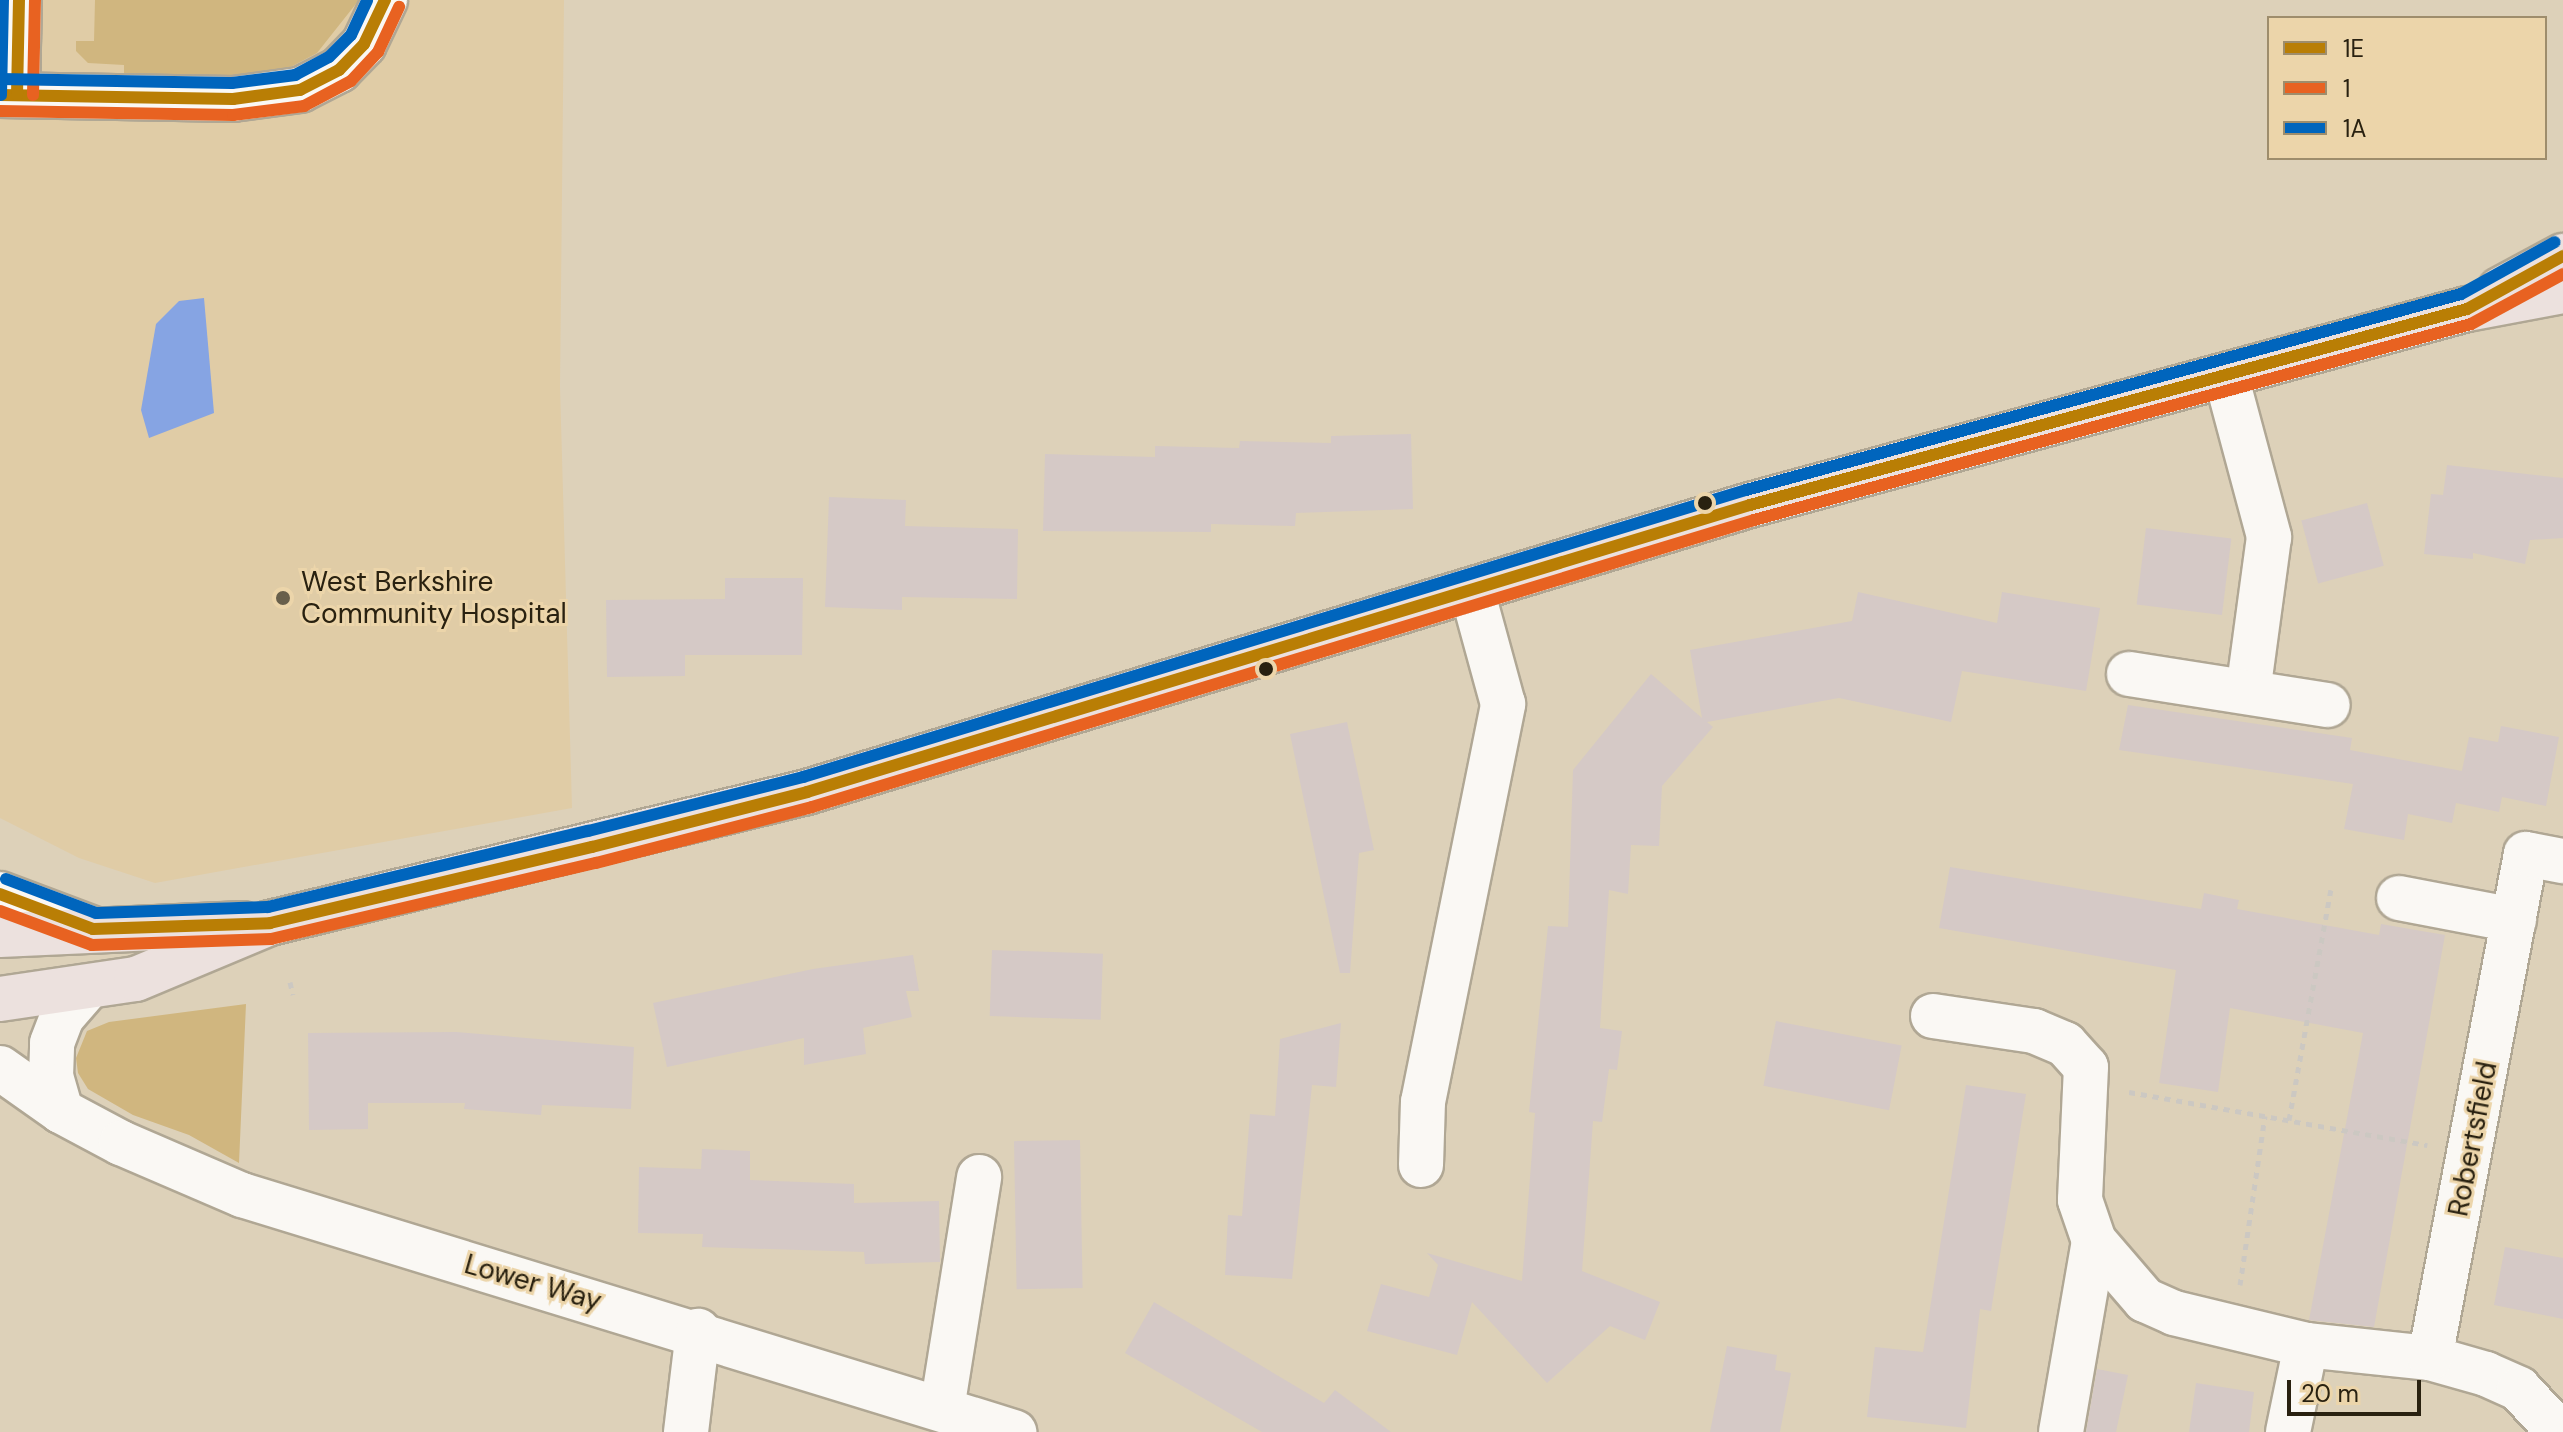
<!DOCTYPE html>
<style>
body{margin:0}
#map{position:relative;width:2563px;height:1432px;overflow:hidden;background:#ddd1b9;font-family:"DM Sans",sans-serif}
div>[style]{position:absolute}
[style*='--x']{left:calc(var(--x)*1px);top:calc(var(--y)*1px);width:calc(var(--w)*1px);rotate:calc(var(--a)*1deg)}
.built>*{inset:0;background:#e0cca6}
.green>*{inset:0;background:#d0b67f}
.water>*{inset:0;background:#86a4e3}
.building>*{inset:0;background:#d5c9c6;transform-origin:0 0}
.path>*{height:5px;margin-top:-2.5px;transform-origin:0;background:repeating-linear-gradient(90deg,#ccc8c2 0 6px,transparent 0 12px)}
.roads{filter:drop-shadow(2px 0 #b0a794) drop-shadow(-2px 0 #b0a794) drop-shadow(0 2px #b0a794) drop-shadow(0 -2px #b0a794)}
.minor>*{height:44px;margin:-22px;padding:0 22px;transform-origin:22px;border-radius:22px;background:#faf8f4}
.major>*{height:44px;margin:-22px;padding:0 22px;transform-origin:22px;border-radius:22px;background:#ece1de}
.bus-1>*{height:12px;margin:-6px;padding:0 6px;transform-origin:6px;border-radius:6px;background:#b97e05}
.bus-2>*{height:12px;margin:-6px;padding:0 6px;transform-origin:6px;border-radius:6px;background:#e86221}
.bus-3>*{height:12px;margin:-6px;padding:0 6px;transform-origin:6px;border-radius:6px;background:#0065bd}
.dots>*{width:22px;height:22px;translate:-50% -50%;box-sizing:border-box;border:4px solid #ecd5aa;border-radius:50%}
span{translate:-50% -50%;white-space:nowrap;text-align:center;line-height:1.15;-webkit-text-stroke:6px #ecd5aa;paint-order:stroke}
.poi-label{font-size:28px;color:#292110}
.left{translate:0 -50%;text-align:left}
.street-label{font-size:28px;color:#292110}
.legend{position:absolute;left:2267px;top:16px;width:280px;height:144px;box-sizing:border-box;background:#ecd5aa;border:2px solid #9e8d6c;margin:0;padding:10px 14px;list-style:none;font-size:24px;color:#292110}
.legend li{display:flex;align-items:center;gap:16px;height:40px}
.legend b{width:40px;border:2px solid #9e8d6c}
.scale{position:absolute;left:2287px;top:1380px;width:134px;height:36px;box-sizing:border-box;border:4px solid #292110;border-top:0;padding-left:10px;font-size:24px;line-height:28px;white-space:nowrap;color:#292110;-webkit-text-stroke:6px #ecd5aa;paint-order:stroke}
</style>
<div id="map">
<div class="built">
<i style="clip-path:polygon(0 0,564px 0,560px 387px,572px 808px,155px 883px,79px 858px,0 818px)"></i>
</div>
<div class="green">
<i style="clip-path:polygon(95px 0,359px 0,317px 53px,281px 72px,239px 79px,124px 78px,124px 65px,88px 63px,76px 51px,76px 41px,94px 41px)"></i>
<i style="clip-path:polygon(246px 1004px,239px 1163px,189px 1135px,133px 1115px,88px 1089px,78px 1073px,76px 1058px,87px 1031px,109px 1022px)"></i>
</div>
<div class="water">
<i style="clip-path:polygon(204px 298px,214px 413px,149px 438px,141px 410px,156px 324px,179px 301px)"></i>
</div>
<div class="building">
<i style="clip-path:polygon(1411px 434px,1413px 509px,1296px 513px,1295px 526px,1211px 524px,1211px 532px,1043px 531px,1045px 454px,1155px 457px,1155px 446px,1239px 448px,1240px 441px,1331px 443px,1331px 436px)"></i>
<i style="clip-path:polygon(2447px 465px,2563px 478px,2563px 538px,2530px 540px,2525px 564px,2473px 553px,2473px 559px,2424px 554px,2431px 494px,2443px 495px)"></i>
<i style="clip-path:polygon(829px 497px,906px 500px,905px 526px,1018px 529px,1017px 599px,902px 597px,902px 610px,825px 607px)"></i>
<i style="left:2367px;top:503px;width:65px;height:68px;rotate:75deg"></i>
<i style="left:2146px;top:528px;width:86px;height:77px;rotate:7deg"></i>
<i style="clip-path:polygon(725px 578px,803px 578px,802px 655px,685px 655px,685px 676px,607px 677px,606px 600px,725px 599px)"></i>
<i style="clip-path:polygon(1858px 592px,1997px 623px,2002px 592px,2100px 608px,2086px 691px,1962px 671px,1951px 722px,1839px 698px,1707px 722px,1713px 727px,1662px 786px,1659px 846px,1631px 845px,1628px 894px,1609px 890px,1600px 1028px,1622px 1031px,1617px 1070px,1609px 1069px,1602px 1122px,1593px 1121px,1582px 1271px,1660px 1302px,1645px 1340px,1610px 1326px,1547px 1383px,1472px 1302px,1457px 1355px,1367px 1331px,1381px 1284px,1429px 1297px,1438px 1265px,1427px 1253px,1522px 1281px,1535px 1113px,1529px 1112px,1548px 926px,1568px 927px,1573px 770px,1651px 674px,1702px 718px,1690px 650px,1852px 621px)"></i>
<i style="clip-path:polygon(2128px 705px,2352px 738px,2350px 750px,2462px 771px,2460px 780px,2469px 737px,2498px 742px,2501px 726px,2559px 737px,2546px 806px,2502px 797px,2499px 812px,2456px 803px,2452px 823px,2408px 814px,2404px 840px,2344px 829px,2353px 784px,2119px 750px)"></i>
<i style="clip-path:polygon(1347px 722px,1374px 850px,1359px 853px,1350px 973px,1340px 973px,1290px 734px)"></i>
<i style="clip-path:polygon(1950px 867px,2201px 909px,2204px 893px,2239px 900px,2237px 909px,2379px 935px,2381px 924px,2445px 935px,2374px 1327px,2309px 1320px,2363px 1033px,2230px 1008px,2218px 1092px,2159px 1083px,2176px 970px,1939px 928px)"></i>
<i style="left:992px;top:950px;width:111px;height:66px;rotate:2deg"></i>
<i style="clip-path:polygon(913px 955px,919px 991px,906px 991px,912px 1017px,863px 1028px,866px 1054px,804px 1065px,804px 1038px,667px 1067px,653px 1003px,813px 969px)"></i>
<i style="left:1776px;top:1021px;width:128px;height:66px;rotate:11deg"></i>
<i style="clip-path:polygon(1341px 1023px,1336px 1087px,1312px 1085px,1292px 1279px,1225px 1275px,1228px 1215px,1242px 1216px,1250px 1114px,1275px 1116px,1280px 1039px)"></i>
<i style="clip-path:polygon(456px 1032px,634px 1047px,631px 1109px,542px 1105px,541px 1115px,464px 1109px,465px 1103px,368px 1103px,368px 1129px,309px 1130px,308px 1033px)"></i>
<i style="clip-path:polygon(1966px 1085px,2026px 1094px,1991px 1311px,1980px 1309px,1966px 1428px,1867px 1417px,1875px 1347px,1923px 1352px)"></i>
<i style="left:1080px;top:1140px;width:148px;height:66px;rotate:89deg"></i>
<i style="clip-path:polygon(702px 1149px,750px 1151px,750px 1180px,854px 1184px,854px 1203px,939px 1201px,940px 1262px,865px 1264px,864px 1252px,702px 1247px,703px 1234px,638px 1233px,639px 1167px,701px 1169px)"></i>
<i style="clip-path:polygon(2505px 1247px,2563px 1258px,2563px 1319px,2494px 1305px)"></i>
<i style="clip-path:polygon(1154px 1302px,1324px 1403px,1335px 1390px,1391px 1432px,1262px 1432px,1125px 1353px)"></i>
<i style="clip-path:polygon(1727px 1346px,1777px 1355px,1775px 1370px,1791px 1373px,1780px 1432px,1710px 1432px)"></i>
<i style="clip-path:polygon(2097px 1369px,2128px 1375px,2116px 1432px,2086px 1432px)"></i>
<i style="clip-path:polygon(2196px 1383px,2254px 1392px,2249px 1432px,2189px 1432px)"></i>
</div>
<div class="path">
<i style="--x:290;--y:982;--w:13;--a:77"></i>
<i style="--x:2129;--y:1092;--w:303;--a:10.1"></i>
<i style="--x:2289;--y:1120;--w:234;--a:-79.7"></i>
<i style="--x:2240;--y:1285;--w:171;--a:-81.6"></i>
</div>
<div class="roads">
<div class="minor">
<i style="--x:0;--y:95;--w:233;--a:1"></i>
<i style="--x:233;--y:99;--w:68;--a:-7.7"></i>
<i style="--x:300;--y:90;--w:44;--a:-27.1"></i>
<i style="--x:339;--y:70;--w:36;--a:-46"></i>
<i style="--x:364;--y:44;--w:49;--a:-64.5"></i>
<i style="--x:17;--y:95;--w:95;--a:-88.8"></i>
<i style="--x:2226;--y:376;--w:167;--a:75"></i>
<i style="--x:2269;--y:537;--w:156;--a:97.7"></i>
<i style="--x:2129;--y:674;--w:201;--a:8.9"></i>
<i style="--x:0;--y:894;--w:99;--a:20.6"></i>
<i style="--x:2399;--y:898;--w:117;--a:10.8"></i>
<i style="--x:1933;--y:1016;--w:102;--a:8.4"></i>
<i style="--x:2034;--y:1031;--w:34;--a:23"></i>
<i style="--x:2065;--y:1044;--w:31;--a:48"></i>
<i style="--x:2086;--y:1067;--w:133;--a:92.6"></i>
<i style="--x:2080;--y:1200;--w:43;--a:71.1"></i>
<i style="--x:2094;--y:1241;--w:78;--a:49.2"></i>
<i style="--x:2145;--y:1300;--w:32;--a:24"></i>
<i style="--x:2174;--y:1313;--w:136;--a:13.6"></i>
<i style="--x:2306;--y:1345;--w:125;--a:6"></i>
<i style="--x:2430;--y:1358;--w:58;--a:15.9"></i>
<i style="--x:2486;--y:1374;--w:36;--a:24"></i>
<i style="--x:2519;--y:1389;--w:59;--a:47.1"></i>
<i style="--x:0;--y:1068;--w:75;--a:35.2"></i>
<i style="--x:61;--y:1111;--w:68;--a:28.1"></i>
<i style="--x:121;--y:1143;--w:132;--a:23.3"></i>
<i style="--x:242;--y:1195;--w:808;--a:17.07"></i>
<i style="--x:61;--y:1111;--w:35;--a:-106"></i>
<i style="--x:51;--y:1077;--w:34;--a:-88"></i>
<i style="--x:52;--y:1043;--w:28;--a:-69"></i>
<i style="--x:62;--y:1017;--w:38;--a:-49"></i>
<i style="--x:1421;--y:1165;--w:63;--a:-88.2"></i>
<i style="--x:1423;--y:1102;--w:406;--a:-78.6"></i>
<i style="--x:1503;--y:704;--w:117;--a:-105.3"></i>
<i style="--x:2430;--y:1358;--w:513;--a:-79.22"></i>
<i style="--x:2526;--y:854;--w:38;--a:11"></i>
<i style="--x:942;--y:1409;--w:235;--a:-80.9"></i>
<i style="--x:686;--y:1432;--w:102;--a:-83.2"></i>
<i style="--x:2061;--y:1432;--w:194;--a:-80.2"></i>
<i style="--x:2288;--y:1432;--w:89;--a:-78.3"></i>
</div>
<div class="major">
<i style="--x:2500;--y:290;--w:72;--a:-28.4"></i>
<i style="--x:0;--y:935;--w:243;--a:-2.6"></i>
<i style="--x:0;--y:999;--w:137;--a:-8.4"></i>
<i style="--x:136;--y:979;--w:145;--a:-22.7"></i>
<i style="--x:270;--y:923;--w:553;--a:-13.71"></i>
<i style="--x:807;--y:792;--w:986;--a:-16.93"></i>
<i style="--x:1750;--y:505;--w:743;--a:-15.29"></i>
<i style="--x:2467;--y:309;--w:98;--a:-10.6"></i>
</div>
</div>
<div class="bus-1">
<i style="--x:0;--y:95;--w:233;--a:1"></i>
<i style="--x:233;--y:99;--w:68;--a:-7.7"></i>
<i style="--x:300;--y:90;--w:44;--a:-27.1"></i>
<i style="--x:339;--y:70;--w:36;--a:-46"></i>
<i style="--x:364;--y:44;--w:49;--a:-64.5"></i>
<i style="--x:17;--y:95;--w:95;--a:-88.8"></i>
<i style="--x:0;--y:894;--w:99;--a:20.6"></i>
<i style="--x:93;--y:929;--w:177;--a:-1.9"></i>
<i style="--x:270;--y:923;--w:331;--a:-13.3"></i>
<i style="--x:592;--y:847;--w:222;--a:-14.3"></i>
<i style="--x:807;--y:792;--w:986;--a:-16.93"></i>
<i style="--x:1750;--y:505;--w:743;--a:-15.29"></i>
<i style="--x:2467;--y:309;--w:110;--a:-28.9"></i>
</div>
<div class="bus-2">
<i style="--x:33;--y:95;--w:95;--a:-88.8"></i>
<i style="--x:0;--y:111;--w:233;--a:1"></i>
<i style="--x:233;--y:115;--w:72;--a:-7.2"></i>
<i style="--x:304;--y:106;--w:53;--a:-28"></i>
<i style="--x:351;--y:81;--w:40;--a:-47"></i>
<i style="--x:378;--y:52;--w:50;--a:-65"></i>
<i style="--x:0;--y:911;--w:98;--a:20.3"></i>
<i style="--x:92;--y:945;--w:179;--a:-1.9"></i>
<i style="--x:271;--y:939;--w:334;--a:-13.2"></i>
<i style="--x:596;--y:863;--w:223;--a:-14.5"></i>
<i style="--x:812;--y:807;--w:985;--a:-16.94"></i>
<i style="--x:1754;--y:520;--w:743;--a:-15.29"></i>
<i style="--x:2471;--y:324;--w:105;--a:-28.5"></i>
</div>
<div class="bus-3">
<i style="--x:0;--y:79;--w:232;--a:1"></i>
<i style="--x:232;--y:83;--w:64;--a:-7.2"></i>
<i style="--x:295;--y:75;--w:38;--a:-28"></i>
<i style="--x:329;--y:57;--w:31;--a:-45"></i>
<i style="--x:351;--y:35;--w:38;--a:-65"></i>
<i style="--x:1;--y:95;--w:95;--a:-88.8"></i>
<i style="--x:6;--y:879;--w:96;--a:20.7"></i>
<i style="--x:96;--y:913;--w:172;--a:-2"></i>
<i style="--x:268;--y:907;--w:329;--a:-13.4"></i>
<i style="--x:588;--y:831;--w:222;--a:-14.1"></i>
<i style="--x:803;--y:777;--w:986;--a:-16.93"></i>
<i style="--x:1746;--y:490;--w:741;--a:-15.33"></i>
<i style="--x:2461;--y:294;--w:107;--a:-29"></i>
</div>
<div class="dots">
<i style="left:1705px;top:503px;background:#292110"></i>
<i style="left:283px;top:598px;background:#685f4b"></i>
<i style="left:1266px;top:669px;background:#292110"></i>
</div>
<div class="poi-label">
<span class="left" style="left:301px;top:598px">West Berkshire<br>Community Hospital</span>
</div>
<div class="street-label">
<span style="left:2473px;top:1139px;rotate:-79deg">Robertsfield</span>
<span style="left:533px;top:1283px;rotate:16deg">Lower Way</span>
</div>
<ul class="legend">
<li><b style="height:10px;background:#b97e05"></b>1E</li>
<li><b style="height:10px;background:#e86221"></b>1</li>
<li><b style="height:10px;background:#0065bd"></b>1A</li>
</ul>
<div class="scale">20 m</div>
</div>
